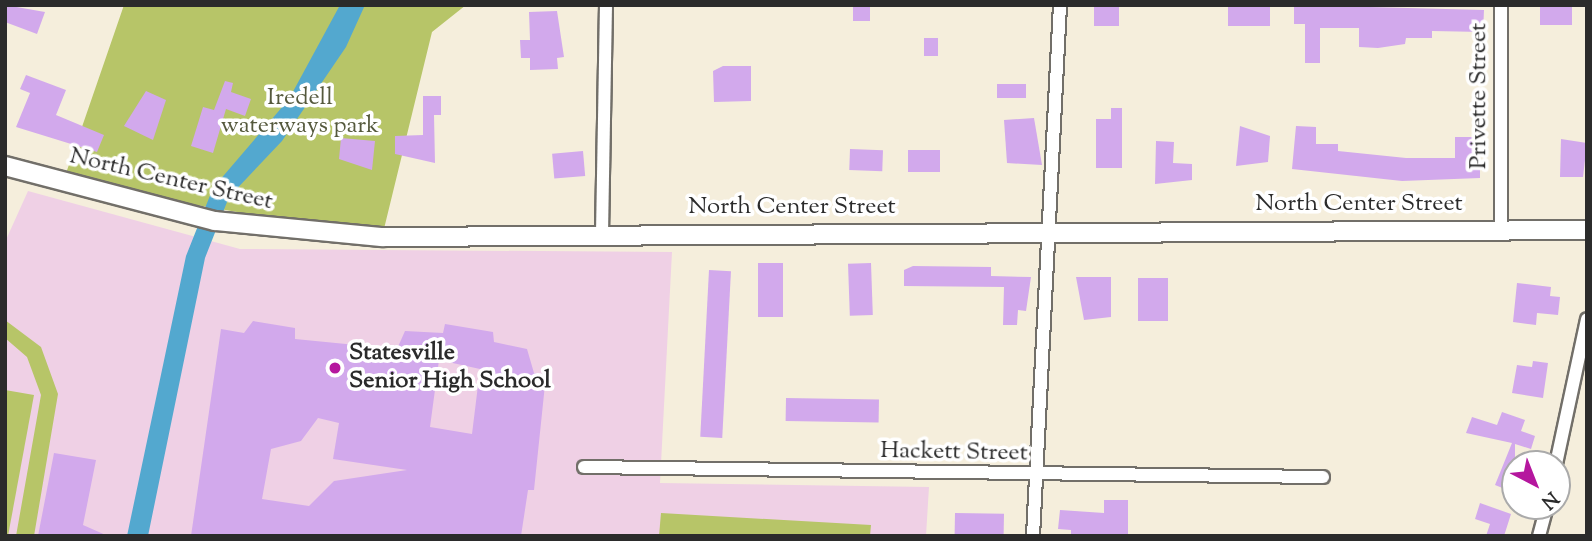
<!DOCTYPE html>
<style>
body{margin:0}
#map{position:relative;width:1592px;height:541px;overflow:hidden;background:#f5eedc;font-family:"Sorts Mill Goudy",serif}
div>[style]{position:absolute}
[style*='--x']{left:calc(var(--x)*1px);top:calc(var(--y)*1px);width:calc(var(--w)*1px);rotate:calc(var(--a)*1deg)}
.built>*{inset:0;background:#efd0e5}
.green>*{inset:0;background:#b7c568}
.water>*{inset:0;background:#53a8cf}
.building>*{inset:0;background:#d2a9ec;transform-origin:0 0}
.roads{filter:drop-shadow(2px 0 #726f69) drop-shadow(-2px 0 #726f69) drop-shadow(0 2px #726f69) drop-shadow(0 -2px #726f69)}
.street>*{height:12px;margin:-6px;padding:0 6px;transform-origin:6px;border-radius:6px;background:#fff}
.secondary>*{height:18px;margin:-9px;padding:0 9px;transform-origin:9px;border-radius:9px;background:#fff}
.dots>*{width:19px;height:19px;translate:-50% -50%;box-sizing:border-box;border:4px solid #fff;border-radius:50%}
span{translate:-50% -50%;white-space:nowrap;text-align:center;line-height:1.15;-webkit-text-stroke:7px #fff;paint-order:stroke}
.street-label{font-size:24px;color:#2b2b2b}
.park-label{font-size:24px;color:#55593d}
.poi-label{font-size:24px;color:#2b2b2b;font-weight:700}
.left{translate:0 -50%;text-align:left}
.frame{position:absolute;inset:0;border:7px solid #2b2b2b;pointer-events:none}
.north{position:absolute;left:1501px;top:450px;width:70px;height:70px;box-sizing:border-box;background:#fff;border:2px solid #aaa;border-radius:50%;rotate:138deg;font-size:19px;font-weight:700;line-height:28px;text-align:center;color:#2b2b2b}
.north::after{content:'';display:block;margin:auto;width:24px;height:32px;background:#b5179e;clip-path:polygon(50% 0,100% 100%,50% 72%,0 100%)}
</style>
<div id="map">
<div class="built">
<i style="clip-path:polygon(28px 191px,240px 249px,672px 252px,660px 483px,929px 487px,926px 536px,5px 536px,5px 242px)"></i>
</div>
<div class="green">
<i style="clip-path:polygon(124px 5px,466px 5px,432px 32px,382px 237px,63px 182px)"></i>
<i style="clip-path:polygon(5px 320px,41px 347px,58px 394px,34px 536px,16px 536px,41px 395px,27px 357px,5px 338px)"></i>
<i style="clip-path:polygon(5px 390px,34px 395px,8px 536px,5px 536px)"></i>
<i style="clip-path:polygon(661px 513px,871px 525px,870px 536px,659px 536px)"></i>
</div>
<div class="water">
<i style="clip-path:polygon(340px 5px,365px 5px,346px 47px,282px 141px,229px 197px,205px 258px,148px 536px,127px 536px,186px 256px,213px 188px,289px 99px)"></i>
</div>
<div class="building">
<i style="clip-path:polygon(5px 5px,45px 12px,37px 34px,5px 22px)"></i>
<i style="left:853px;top:5px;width:17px;height:16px"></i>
<i style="left:1094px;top:5px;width:25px;height:21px"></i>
<i style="left:1228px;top:5px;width:42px;height:21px"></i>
<i style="clip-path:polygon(1294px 5px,1484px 10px,1483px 32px,1432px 31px,1432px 38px,1406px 38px,1405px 44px,1378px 48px,1359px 47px,1359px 28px,1320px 28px,1320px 63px,1305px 63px,1305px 24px,1294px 24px)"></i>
<i style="left:1540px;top:5px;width:32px;height:20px"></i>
<i style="clip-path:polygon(557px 11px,564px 57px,557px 58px,558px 69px,530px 70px,530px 58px,521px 58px,520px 40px,530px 40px,529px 12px)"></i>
<i style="left:924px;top:38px;width:14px;height:18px"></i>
<i style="clip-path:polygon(723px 66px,751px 66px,751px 101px,714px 102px,713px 71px)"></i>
<i style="clip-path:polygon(26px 75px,66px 90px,56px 115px,104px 135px,97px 152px,16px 127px,30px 93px,20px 89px)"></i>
<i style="clip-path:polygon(225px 81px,233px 83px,231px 92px,251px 99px,245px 116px,226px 109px,213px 153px,191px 146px,203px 107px,214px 110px)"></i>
<i style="left:997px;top:84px;width:29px;height:14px"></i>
<i style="clip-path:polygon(146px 91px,166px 100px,153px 140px,124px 126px)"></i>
<i style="clip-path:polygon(423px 96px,441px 96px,441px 115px,434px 115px,435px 163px,395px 154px,395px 136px,423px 135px)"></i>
<i style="clip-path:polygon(1111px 108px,1122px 108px,1122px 168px,1096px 168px,1096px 119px,1111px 119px)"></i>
<i style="clip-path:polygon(1034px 118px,1042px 165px,1007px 163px,1004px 120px)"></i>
<i style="clip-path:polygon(1240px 126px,1270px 136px,1268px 162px,1236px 166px)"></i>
<i style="clip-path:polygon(1296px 126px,1316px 127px,1316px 144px,1338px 144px,1338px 151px,1406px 158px,1455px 158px,1455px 137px,1480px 137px,1480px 178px,1402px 181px,1292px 169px)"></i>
<i style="clip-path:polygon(341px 138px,375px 141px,372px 170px,339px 159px)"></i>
<i style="clip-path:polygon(1561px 139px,1587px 143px,1583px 177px,1560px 177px)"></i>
<i style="clip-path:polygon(1156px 141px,1174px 142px,1173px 163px,1192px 164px,1192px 180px,1155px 184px)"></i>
<i style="left:850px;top:149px;width:33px;height:21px;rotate:2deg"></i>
<i style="left:908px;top:150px;width:32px;height:22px"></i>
<i style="left:583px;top:151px;width:25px;height:31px;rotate:85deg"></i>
<i style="left:758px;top:263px;width:25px;height:54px"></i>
<i style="left:871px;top:263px;width:52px;height:23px;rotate:88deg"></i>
<i style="clip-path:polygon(913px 266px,991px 267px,991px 276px,1031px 277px,1026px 311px,1018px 310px,1017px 325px,1003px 325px,1004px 287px,904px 286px,904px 270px)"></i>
<i style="left:709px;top:270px;width:22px;height:167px;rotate:3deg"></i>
<i style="clip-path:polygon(1076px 277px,1111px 277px,1111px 317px,1084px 320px)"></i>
<i style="left:1138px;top:278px;width:30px;height:43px"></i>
<i style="clip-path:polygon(1517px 283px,1551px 287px,1550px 296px,1560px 297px,1558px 315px,1537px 313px,1536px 325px,1513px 322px)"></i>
<i style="clip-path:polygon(evenodd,253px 321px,295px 328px,295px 339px,397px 349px,405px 331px,443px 333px,445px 324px,493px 332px,494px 342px,527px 349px,534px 373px,546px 375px,534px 490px,528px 490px,521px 536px,191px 536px,221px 329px,244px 333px,253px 321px,439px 360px,480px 369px,472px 434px,430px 427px,439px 360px,253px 321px,318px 418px,339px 423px,333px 459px,407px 470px,334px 481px,309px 506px,262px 499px,271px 449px,301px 441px,318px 418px)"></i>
<i style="clip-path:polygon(1533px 361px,1548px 363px,1543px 398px,1512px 393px,1517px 365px,1532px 367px)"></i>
<i style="left:786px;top:398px;width:93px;height:23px;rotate:1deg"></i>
<i style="clip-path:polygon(1502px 412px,1525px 420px,1521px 431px,1535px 436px,1531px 449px,1515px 444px,1515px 493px,1495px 485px,1512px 443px,1466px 433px,1472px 417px,1497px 425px)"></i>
<i style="clip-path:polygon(54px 453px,96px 460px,83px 525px,108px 536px,38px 536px)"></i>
<i style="clip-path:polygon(1104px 500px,1128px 500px,1128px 534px,1071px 536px,1071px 530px,1058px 529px,1060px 510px,1104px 513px)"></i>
<i style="clip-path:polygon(1480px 503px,1511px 514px,1504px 536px,1486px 536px,1490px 524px,1475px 519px)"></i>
<i style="left:955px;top:513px;width:49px;height:23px;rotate:1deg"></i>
</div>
<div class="roads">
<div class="street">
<i style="--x:1501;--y:5;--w:224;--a:90"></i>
<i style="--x:602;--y:234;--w:229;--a:-89"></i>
<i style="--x:1556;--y:464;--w:148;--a:-77.9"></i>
<i style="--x:584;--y:467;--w:739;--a:0.78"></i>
<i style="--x:1033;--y:536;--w:532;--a:-87.09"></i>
<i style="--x:1539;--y:536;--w:31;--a:-75"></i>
</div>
<div class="secondary">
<i style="--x:5;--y:166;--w:217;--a:14.7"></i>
<i style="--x:215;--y:221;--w:168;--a:5.5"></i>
<i style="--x:382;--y:237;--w:1205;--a:-0.33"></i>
</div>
</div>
<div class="dots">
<i style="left:335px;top:368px;background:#b5179e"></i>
</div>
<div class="street-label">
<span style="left:1480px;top:96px;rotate:-90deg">Privette Street</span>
<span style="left:171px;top:180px;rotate:13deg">North Center Street</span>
<span style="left:1359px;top:205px">North Center Street</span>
<span style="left:792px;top:208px">North Center Street</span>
<span style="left:954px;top:453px;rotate:1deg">Hackett Street</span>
</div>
<div class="park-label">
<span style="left:300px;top:113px">Iredell<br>waterways park</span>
</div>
<div class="poi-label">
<span class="left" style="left:349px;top:368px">Statesville<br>Senior High School</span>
</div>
<div class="frame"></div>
<div class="north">N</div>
</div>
